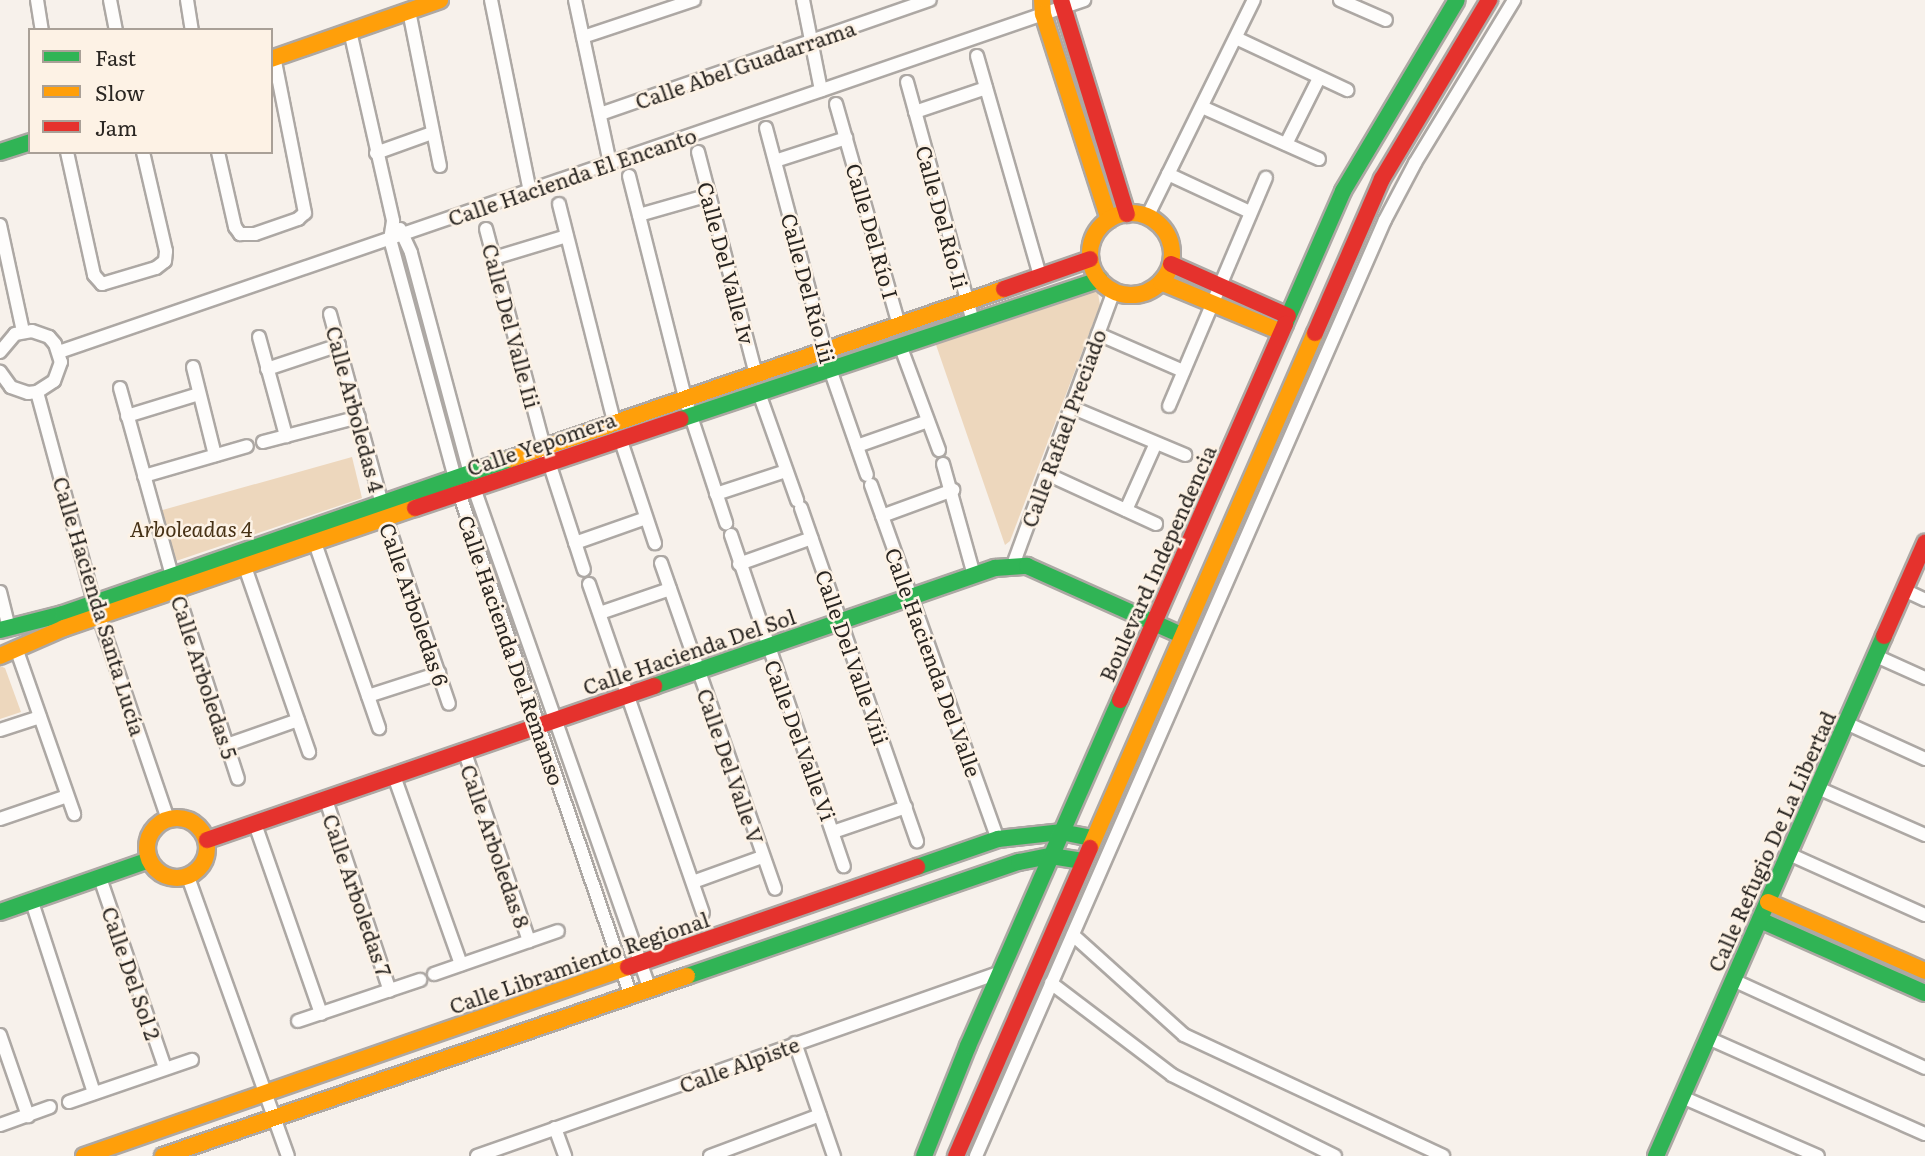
<!DOCTYPE html>
<meta charset="utf-8">
<style>
body{margin:0}
#map{position:relative;width:1925px;height:1156px;overflow:hidden;background:#f7f1eb;font-family:Literata,serif}
div>[style]{position:absolute}
[style*='--x']{left:calc(var(--x)*1px);top:calc(var(--y)*1px);width:calc(var(--w)*1px);rotate:calc(var(--a)*1deg)}
.green>*{inset:0;background:#edd7bd}
.roads{filter:drop-shadow(2px 0 #ada8a4) drop-shadow(-2px 0 #ada8a4) drop-shadow(0 2px #ada8a4) drop-shadow(0 -2px #ada8a4)}
.street>*{height:12px;margin:-6px;padding:0 6px;transform-origin:6px;border-radius:6px;background:#fefdfc}
.fast>*{height:16px;margin:-8px;padding:0 8px;transform-origin:8px;border-radius:8px;background:#30b455}
.slow>*{height:16px;margin:-8px;padding:0 8px;transform-origin:8px;border-radius:8px;background:#ff9f0a}
.slow>.ring{margin:-8px;padding:0;box-sizing:content-box;background:none;border:16px solid #ff9f0a;border-radius:50%}
.jam>*{height:16px;margin:-8px;padding:0 8px;transform-origin:8px;border-radius:8px;background:#e5322d}
span{translate:-50% -50%;white-space:nowrap;text-align:center;line-height:1.15;-webkit-text-stroke:5px #fdf2e5;paint-order:stroke}
.street-label{font-size:21px;color:#2a2622}
.park-label{font-size:21px;color:#463115;font-style:italic}
.legend{position:absolute;left:28px;top:28px;width:245px;height:126px;box-sizing:border-box;background:#fdf2e5;border:2px solid #a9a097;margin:0;padding:9px 12px;list-style:none;font-size:21px;color:#2a2622}
.legend li{display:flex;align-items:center;gap:14px;height:35px}
.legend b{width:35px;border:2px solid #a9a097}
</style>
<div id="map">
<div class="green">
<i style="clip-path:polygon(1088px 286px,1098px 293px,1100px 305px,1010px 541px,1005px 545px,934px 339px)"></i>
<i style="clip-path:polygon(352px 457px,362px 498px,173px 562px,159px 511px)"></i>
<i style="clip-path:polygon(0 666px,5px 668px,21px 712px,0 719px)"></i>
</div>
<div class="roads">
<div class="street">
<i style="--x:37;--y:0;--w:30;--a:81"></i>
<i style="--x:110;--y:0;--w:31;--a:79"></i>
<i style="--x:187;--y:0;--w:30;--a:81"></i>
<i style="--x:491;--y:0;--w:195;--a:78.5"></i>
<i style="--x:575;--y:0;--w:167;--a:77.9"></i>
<i style="--x:803;--y:0;--w:92;--a:78.7"></i>
<i style="--x:1340;--y:0;--w:50;--a:23.5"></i>
<i style="--x:409;--y:11;--w:158;--a:78.7"></i>
<i style="--x:350;--y:31;--w:195;--a:77.2"></i>
<i style="--x:393;--y:221;--w:18;--a:99"></i>
<i style="--x:390;--y:239;--w:263;--a:74.8"></i>
<i style="--x:459;--y:493;--w:528;--a:71.12"></i>
<i style="--x:583;--y:37;--w:117;--a:-18.4"></i>
<i style="--x:1236;--y:38;--w:123;--a:25.1"></i>
<i style="--x:977;--y:56;--w:229;--a:74"></i>
<i style="--x:907;--y:82;--w:248;--a:74.6"></i>
<i style="--x:836;--y:104;--w:230;--a:74.1"></i>
<i style="--x:1202;--y:107;--w:128;--a:24"></i>
<i style="--x:915;--y:112;--w:75;--a:-18.7"></i>
<i style="--x:600;--y:114;--w:349;--a:-19.1"></i>
<i style="--x:766;--y:128;--w:249;--a:75.1"></i>
<i style="--x:830;--y:369;--w:112;--a:70.8"></i>
<i style="--x:1286;--y:144;--w:74;--a:-63.4"></i>
<i style="--x:67;--y:152;--w:126;--a:77.6"></i>
<i style="--x:94;--y:275;--w:12;--a:48"></i>
<i style="--x:102;--y:284;--w:56;--a:-16.5"></i>
<i style="--x:156;--y:268;--w:11;--a:-38"></i>
<i style="--x:165;--y:261;--w:10;--a:-84"></i>
<i style="--x:166;--y:251;--w:102;--a:-103.1"></i>
<i style="--x:218;--y:152;--w:77;--a:77.2"></i>
<i style="--x:235;--y:227;--w:9;--a:54"></i>
<i style="--x:240;--y:234;--w:15;--a:0"></i>
<i style="--x:255;--y:234;--w:46;--a:-19.2"></i>
<i style="--x:298;--y:219;--w:9;--a:-41"></i>
<i style="--x:305;--y:213;--w:159;--a:-101.2"></i>
<i style="--x:698;--y:152;--w:229;--a:75.4"></i>
<i style="--x:376;--y:153;--w:59;--a:-19.7"></i>
<i style="--x:775;--y:161;--w:75;--a:-17.9"></i>
<i style="--x:1168;--y:174;--w:90;--a:24.9"></i>
<i style="--x:629;--y:176;--w:229;--a:75.8"></i>
<i style="--x:685;--y:398;--w:132;--a:71.8"></i>
<i style="--x:559;--y:204;--w:225;--a:75.8"></i>
<i style="--x:639;--y:215;--w:73;--a:-15.9"></i>
<i style="--x:1147;--y:217;--w:242;--a:-63.8"></i>
<i style="--x:0;--y:225;--w:108;--a:77.8"></i>
<i style="--x:400;--y:229;--w:26;--a:65"></i>
<i style="--x:411;--y:253;--w:243;--a:75"></i>
<i style="--x:474;--y:488;--w:529;--a:70.67"></i>
<i style="--x:486;--y:229;--w:226;--a:75.1"></i>
<i style="--x:544;--y:447;--w:129;--a:72"></i>
<i style="--x:494;--y:258;--w:76;--a:-16.8"></i>
<i style="--x:330;--y:314;--w:213;--a:74.7"></i>
<i style="--x:386;--y:519;--w:195;--a:71.2"></i>
<i style="--x:1098;--y:334;--w:93;--a:23.5"></i>
<i style="--x:259;--y:337;--w:103;--a:74.7"></i>
<i style="--x:900;--y:345;--w:112;--a:69.6"></i>
<i style="--x:0;--y:352;--w:23;--a:-50"></i>
<i style="--x:15;--y:334;--w:17;--a:-10"></i>
<i style="--x:32;--y:331;--w:18;--a:19"></i>
<i style="--x:49;--y:337;--w:9;--a:49"></i>
<i style="--x:55;--y:344;--w:19;--a:72"></i>
<i style="--x:61;--y:362;--w:20;--a:110"></i>
<i style="--x:54;--y:381;--w:20;--a:147"></i>
<i style="--x:37;--y:392;--w:9;--a:174"></i>
<i style="--x:28;--y:393;--w:18;--a:-161"></i>
<i style="--x:11;--y:387;--w:19;--a:-126"></i>
<i style="--x:59;--y:352;--w:1084;--a:-18.95"></i>
<i style="--x:193;--y:367;--w:91;--a:76"></i>
<i style="--x:267;--y:369;--w:76;--a:-18.4"></i>
<i style="--x:120;--y:388;--w:195;--a:74.5"></i>
<i style="--x:172;--y:576;--w:213;--a:72"></i>
<i style="--x:37;--y:392;--w:218;--a:74.8"></i>
<i style="--x:94;--y:602;--w:229;--a:71.2"></i>
<i style="--x:759;--y:393;--w:114;--a:70.4"></i>
<i style="--x:1169;--y:406;--w:248;--a:-67"></i>
<i style="--x:1071;--y:407;--w:124;--a:22.8"></i>
<i style="--x:127;--y:416;--w:75;--a:-17"></i>
<i style="--x:620;--y:438;--w:111;--a:71.6"></i>
<i style="--x:263;--y:442;--w:99;--a:-14.6"></i>
<i style="--x:857;--y:446;--w:75;--a:-19.4"></i>
<i style="--x:943;--y:464;--w:115;--a:74.4"></i>
<i style="--x:1047;--y:474;--w:120;--a:24.6"></i>
<i style="--x:144;--y:476;--w:107;--a:-16.2"></i>
<i style="--x:871;--y:485;--w:376;--a:70.3"></i>
<i style="--x:716;--y:494;--w:74;--a:-18.2"></i>
<i style="--x:801;--y:508;--w:353;--a:70.8"></i>
<i style="--x:1126;--y:510;--w:73;--a:-65.9"></i>
<i style="--x:882;--y:516;--w:76;--a:-20.1"></i>
<i style="--x:731;--y:535;--w:350;--a:71.2"></i>
<i style="--x:315;--y:543;--w:196;--a:70.9"></i>
<i style="--x:575;--y:543;--w:75;--a:-19.4"></i>
<i style="--x:661;--y:563;--w:345;--a:70.7"></i>
<i style="--x:739;--y:564;--w:77;--a:-19.6"></i>
<i style="--x:1013;--y:565;--w:292;--a:-69.8"></i>
<i style="--x:245;--y:567;--w:196;--a:70.9"></i>
<i style="--x:589;--y:584;--w:348;--a:70.9"></i>
<i style="--x:1904;--y:590;--w:23;--a:25"></i>
<i style="--x:0;--y:592;--w:37;--a:76"></i>
<i style="--x:600;--y:613;--w:74;--a:-18.9"></i>
<i style="--x:16;--y:648;--w:176;--a:70.7"></i>
<i style="--x:1876;--y:656;--w:54;--a:24.2"></i>
<i style="--x:368;--y:696;--w:75;--a:-17.9"></i>
<i style="--x:1846;--y:723;--w:87;--a:24.5"></i>
<i style="--x:0;--y:730;--w:42;--a:-18"></i>
<i style="--x:227;--y:745;--w:75;--a:-19.4"></i>
<i style="--x:464;--y:750;--w:202;--a:71.2"></i>
<i style="--x:394;--y:776;--w:200;--a:70.4"></i>
<i style="--x:1818;--y:788;--w:117;--a:23.7"></i>
<i style="--x:326;--y:800;--w:201;--a:71.5"></i>
<i style="--x:0;--y:819;--w:71;--a:-18.9"></i>
<i style="--x:255;--y:824;--w:201;--a:70.8"></i>
<i style="--x:833;--y:832;--w:77;--a:-18.9"></i>
<i style="--x:1789;--y:854;--w:149;--a:24.2"></i>
<i style="--x:188;--y:877;--w:296;--a:70.3"></i>
<i style="--x:100;--y:878;--w:201;--a:71.1"></i>
<i style="--x:693;--y:882;--w:73;--a:-19.9"></i>
<i style="--x:32;--y:902;--w:201;--a:72"></i>
<i style="--x:1073;--y:935;--w:149;--a:42"></i>
<i style="--x:1184;--y:1035;--w:286;--a:25"></i>
<i style="--x:434;--y:974;--w:131;--a:-19.1"></i>
<i style="--x:1733;--y:980;--w:211;--a:24.6"></i>
<i style="--x:1051;--y:983;--w:152;--a:37.2"></i>
<i style="--x:1172;--y:1075;--w:182;--a:26.4"></i>
<i style="--x:298;--y:1021;--w:129;--a:-18.6"></i>
<i style="--x:0;--y:1035;--w:86;--a:70.9"></i>
<i style="--x:1708;--y:1038;--w:237;--a:23.9"></i>
<i style="--x:795;--y:1043;--w:120;--a:71"></i>
<i style="--x:1682;--y:1097;--w:148;--a:23.5"></i>
<i style="--x:69;--y:1102;--w:130;--a:-18.9"></i>
<i style="--x:0;--y:1125;--w:53;--a:-19.8"></i>
<i style="--x:555;--y:1128;--w:30;--a:70"></i>
<i style="--x:477;--y:1156;--w:555;--a:-19.35"></i>
<i style="--x:710;--y:1156;--w:117;--a:-20.4"></i>
<i style="--x:976;--y:1156;--w:1021;--a:-66.4"></i>
<i style="--x:1385;--y:220;--w:64;--a:-62.2"></i>
<i style="--x:1415;--y:163;--w:191;--a:-58.7"></i>
</div>
<div class="fast">
<i style="--x:0;--y:152;--w:32;--a:-18"></i>
<i style="--x:1285;--y:324;--w:145;--a:-66.4"></i>
<i style="--x:1343;--y:191;--w:222;--a:-59.2"></i>
<i style="--x:681;--y:419;--w:441;--a:-18.4"></i>
<i style="--x:0;--y:630;--w:65;--a:-14.3"></i>
<i style="--x:63;--y:614;--w:473;--a:-19.1"></i>
<i style="--x:654;--y:686;--w:361;--a:-19.1"></i>
<i style="--x:995;--y:568;--w:32;--a:-4"></i>
<i style="--x:1027;--y:566;--w:169;--a:24.1"></i>
<i style="--x:917;--y:867;--w:86;--a:-19.1"></i>
<i style="--x:998;--y:839;--w:63;--a:-6.3"></i>
<i style="--x:1061;--y:832;--w:33;--a:11"></i>
<i style="--x:0;--y:912;--w:158;--a:-19.2"></i>
<i style="--x:1760;--y:920;--w:180;--a:23.9"></i>
<i style="--x:687;--y:976;--w:351;--a:-19"></i>
<i style="--x:1019;--y:862;--w:33;--a:-11"></i>
<i style="--x:1051;--y:856;--w:32;--a:9"></i>
<i style="--x:924;--y:1156;--w:118;--a:-68.2"></i>
<i style="--x:968;--y:1046;--w:378;--a:-66.3"></i>
<i style="--x:1656;--y:1156;--w:568;--a:-66.32"></i>
</div>
<div class="slow">
<i style="--x:1042;--y:0;--w:14;--a:86"></i>
<i style="--x:1043;--y:14;--w:216;--a:72.2"></i>
<i style="--x:271;--y:59;--w:179;--a:-19.2"></i>
<i class="ring" style="left:1090px;top:213px;width:66px;height:66px"></i>
<i style="--x:1161;--y:282;--w:130;--a:22.6"></i>
<i style="--x:510;--y:459;--w:522;--a:-18.99"></i>
<i style="--x:0;--y:656;--w:70;--a:-23.6"></i>
<i style="--x:64;--y:628;--w:371;--a:-18.9"></i>
<i class="ring" style="left:147px;top:818px;width:44px;height:44px"></i>
<i style="--x:1090;--y:848;--w:562;--a:-66.4"></i>
<i style="--x:1768;--y:902;--w:171;--a:23.7"></i>
<i style="--x:84;--y:1156;--w:576;--a:-19.16"></i>
<i style="--x:163;--y:1156;--w:554;--a:-18.96"></i>
</div>
<div class="jam">
<i style="--x:1061;--y:0;--w:224;--a:72.9"></i>
<i style="--x:1171;--y:264;--w:128;--a:24"></i>
<i style="--x:1004;--y:289;--w:91;--a:-19.2"></i>
<i style="--x:1315;--y:333;--w:168;--a:-66.5"></i>
<i style="--x:1382;--y:179;--w:209;--a:-59.1"></i>
<i style="--x:415;--y:508;--w:280;--a:-18.5"></i>
<i style="--x:1884;--y:636;--w:102;--a:-66.2"></i>
<i style="--x:1120;--y:700;--w:411;--a:-66.3"></i>
<i style="--x:207;--y:840;--w:473;--a:-19"></i>
<i style="--x:628;--y:967;--w:306;--a:-19.1"></i>
<i style="--x:956;--y:1156;--w:336;--a:-66.5"></i>
</div>
</div>
<div class="street-label">
<span style="left:745px;top:64px;rotate:-19deg">Calle Abel Guadarrama</span>
<span style="left:572px;top:176px;rotate:-19deg">Calle Hacienda El Encanto</span>
<span style="left:943px;top:217px;rotate:75deg">Calle Del Río Ii</span>
<span style="left:873px;top:231px;rotate:74deg">Calle Del Río I</span>
<span style="left:727px;top:263px;rotate:75deg">Calle Del Valle Iv</span>
<span style="left:809px;top:288px;rotate:75deg">Calle Del Río Iii</span>
<span style="left:512px;top:326px;rotate:75deg">Calle Del Valle Iii</span>
<span style="left:356px;top:409px;rotate:75deg">Calle Arboledas 4</span>
<span style="left:1063px;top:428px;rotate:-70deg">Calle Rafael Preciado</span>
<span style="left:541px;top:443px;rotate:-19deg">Calle Yepomera</span>
<span style="left:1157px;top:563px;rotate:-66deg">Boulevard Independencia</span>
<span style="left:415px;top:604px;rotate:71deg">Calle Arboledas 6</span>
<span style="left:100px;top:606px;rotate:73deg">Calle Hacienda Santa Lucía</span>
<span style="left:512px;top:650px;rotate:71deg">Calle Hacienda Del Remanso</span>
<span style="left:689px;top:651px;rotate:-19deg">Calle Hacienda Del Sol</span>
<span style="left:853px;top:657px;rotate:71deg">Calle Del Valle Viii</span>
<span style="left:934px;top:662px;rotate:70deg">Calle Hacienda Del Valle</span>
<span style="left:205px;top:677px;rotate:72deg">Calle Arboledas 5</span>
<span style="left:801px;top:740px;rotate:70deg">Calle Del Valle Vi</span>
<span style="left:731px;top:766px;rotate:71deg">Calle Del Valle V</span>
<span style="left:1771px;top:841px;rotate:-66deg">Calle Refugio De La Libertad</span>
<span style="left:496px;top:846px;rotate:71deg">Calle Arboledas 8</span>
<span style="left:358px;top:895px;rotate:71deg">Calle Arboledas 7</span>
<span style="left:579px;top:962px;rotate:-19deg">Calle Libramiento Regional</span>
<span style="left:132px;top:973px;rotate:71deg">Calle Del Sol 2</span>
<span style="left:739px;top:1064px;rotate:-20deg">Calle Alpiste</span>
</div>
<div class="park-label">
<span style="left:191px;top:528px">Arboleadas 4</span>
</div>
<ul class="legend">
<li><b style="height:9px;background:#30b455"></b>Fast</li>
<li><b style="height:9px;background:#ff9f0a"></b>Slow</li>
<li><b style="height:9px;background:#e5322d"></b>Jam</li>
</ul>
</div>
